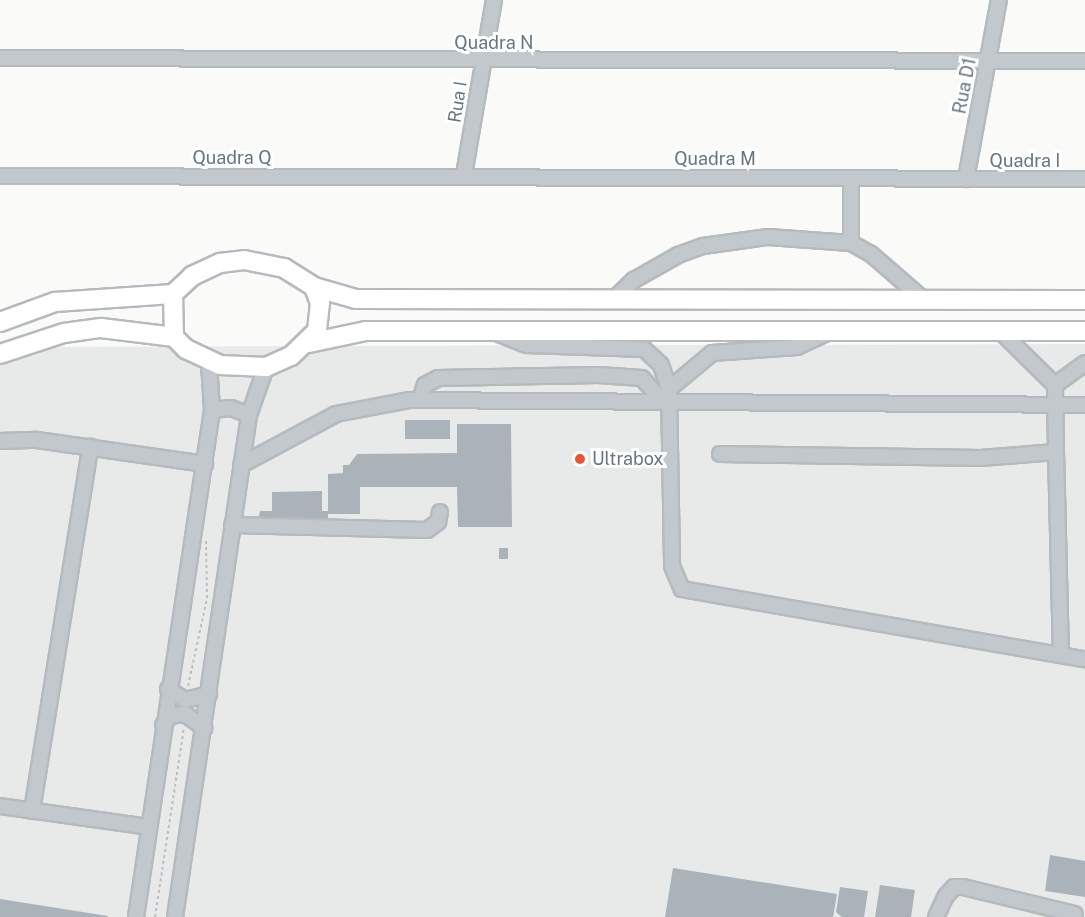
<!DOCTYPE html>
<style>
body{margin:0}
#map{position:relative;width:1085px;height:917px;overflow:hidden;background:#fafaf8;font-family:"Public Sans",sans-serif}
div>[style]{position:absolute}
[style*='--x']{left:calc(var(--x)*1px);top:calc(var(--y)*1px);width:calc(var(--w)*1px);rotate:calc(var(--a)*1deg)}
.built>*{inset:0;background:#e8e9e9}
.building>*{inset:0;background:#aab3b9;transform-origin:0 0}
.path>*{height:2px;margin-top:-1px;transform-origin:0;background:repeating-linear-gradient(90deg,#bbbfc2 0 3px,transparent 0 6px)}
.roads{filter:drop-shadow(2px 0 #b5babe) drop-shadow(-2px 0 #b5babe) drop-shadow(0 2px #b5babe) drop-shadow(0 -2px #b5babe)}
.minor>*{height:14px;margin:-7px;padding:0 7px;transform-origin:7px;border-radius:7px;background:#c3c8cc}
.major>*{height:18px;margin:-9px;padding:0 9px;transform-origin:9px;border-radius:9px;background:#fff}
.dots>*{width:16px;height:16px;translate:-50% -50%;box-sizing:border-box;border:3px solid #fff;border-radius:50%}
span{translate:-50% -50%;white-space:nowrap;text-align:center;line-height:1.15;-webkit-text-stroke:6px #fff;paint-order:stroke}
.street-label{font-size:18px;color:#657683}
.poi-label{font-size:18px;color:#657683}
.left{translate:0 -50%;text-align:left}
</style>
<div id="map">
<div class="built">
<i style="clip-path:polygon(1085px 344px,1085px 917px,0 917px,0 354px,15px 347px)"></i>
</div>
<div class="building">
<i style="left:405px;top:420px;width:45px;height:19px"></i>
<i style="clip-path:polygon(457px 424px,511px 424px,512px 527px,458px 527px,457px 487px,360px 487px,360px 514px,328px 514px,328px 520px,258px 521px,260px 511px,272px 511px,272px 492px,322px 491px,322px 511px,328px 511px,328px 474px,343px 473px,343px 465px,349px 465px,357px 454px,457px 453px)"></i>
<i style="left:499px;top:548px;width:9px;height:11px"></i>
<i style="clip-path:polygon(1050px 855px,1085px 861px,1085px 897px,1045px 891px)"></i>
<i style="clip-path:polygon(673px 868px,837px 894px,833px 917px,665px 917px)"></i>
<i style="clip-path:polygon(880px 885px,915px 890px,911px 917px,875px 917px)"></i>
<i style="clip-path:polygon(840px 887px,868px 891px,864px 917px,842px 917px,836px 912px)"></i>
<i style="clip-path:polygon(0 899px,108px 916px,108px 917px,0 917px)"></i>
</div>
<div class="path">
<i style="--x:188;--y:686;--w:90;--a:-77.8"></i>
<i style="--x:207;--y:598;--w:60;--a:-91"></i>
<i style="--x:155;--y:917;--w:192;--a:-81.3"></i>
</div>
<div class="roads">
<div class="minor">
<i style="--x:0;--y:58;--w:1085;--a:0.16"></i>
<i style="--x:464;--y:175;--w:178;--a:-80.3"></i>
<i style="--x:0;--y:176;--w:1085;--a:0.16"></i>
<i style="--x:966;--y:179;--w:182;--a:-79.6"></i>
<i style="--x:851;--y:243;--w:64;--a:-90"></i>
<i style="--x:614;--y:299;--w:28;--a:-44"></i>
<i style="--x:634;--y:280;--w:51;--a:-29.6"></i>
<i style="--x:678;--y:255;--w:27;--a:-20"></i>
<i style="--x:703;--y:246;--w:66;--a:-7.9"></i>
<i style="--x:768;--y:237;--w:83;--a:4.1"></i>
<i style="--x:851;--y:243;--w:23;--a:29"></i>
<i style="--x:871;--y:254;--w:69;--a:40.9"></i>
<i style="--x:494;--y:332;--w:35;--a:22"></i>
<i style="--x:527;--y:345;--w:117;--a:2"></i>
<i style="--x:644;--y:349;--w:23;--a:43"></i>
<i style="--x:661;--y:365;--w:25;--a:72"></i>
<i style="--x:669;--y:389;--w:177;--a:89"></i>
<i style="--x:672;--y:566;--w:25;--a:67"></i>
<i style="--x:682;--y:589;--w:409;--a:9.9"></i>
<i style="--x:1055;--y:385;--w:37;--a:-36"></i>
<i style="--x:669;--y:389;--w:56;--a:-39.9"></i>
<i style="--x:712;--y:353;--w:85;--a:-4"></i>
<i style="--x:797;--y:347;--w:38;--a:-25"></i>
<i style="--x:420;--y:400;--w:16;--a:-72"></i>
<i style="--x:425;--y:385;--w:15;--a:-28"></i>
<i style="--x:438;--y:378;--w:160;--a:-1.1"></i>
<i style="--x:598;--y:375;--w:44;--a:3.9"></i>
<i style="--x:642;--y:378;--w:28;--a:49"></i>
<i style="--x:212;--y:410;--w:19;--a:-6"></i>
<i style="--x:231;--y:408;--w:19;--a:21"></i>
<i style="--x:0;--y:441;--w:37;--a:-2"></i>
<i style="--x:37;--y:440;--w:170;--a:8.1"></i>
<i style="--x:1056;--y:452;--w:203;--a:88.6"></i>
<i style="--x:720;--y:454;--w:261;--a:0.9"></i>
<i style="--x:981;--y:458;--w:75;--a:-4.6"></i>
<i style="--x:1056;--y:452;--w:67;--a:-90.9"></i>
<i style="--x:1055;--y:385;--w:77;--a:-135.5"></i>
<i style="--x:241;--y:465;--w:108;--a:-28.2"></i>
<i style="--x:336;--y:414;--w:74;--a:-10.9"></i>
<i style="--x:409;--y:400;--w:676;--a:0.42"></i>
<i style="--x:232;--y:525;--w:195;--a:1.5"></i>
<i style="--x:427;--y:530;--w:14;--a:-36"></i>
<i style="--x:438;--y:522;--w:10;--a:-79"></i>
<i style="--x:168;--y:689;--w:20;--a:33"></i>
<i style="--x:185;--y:700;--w:25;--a:-14"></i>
<i style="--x:163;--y:725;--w:11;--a:-52"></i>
<i style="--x:170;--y:716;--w:15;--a:-8"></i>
<i style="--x:185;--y:714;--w:24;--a:36"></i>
<i style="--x:0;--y:806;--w:150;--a:8"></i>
<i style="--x:32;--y:811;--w:369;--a:-80.9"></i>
<i style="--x:136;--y:917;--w:513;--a:-81.47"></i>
<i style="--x:212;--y:410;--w:48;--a:-93.6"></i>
<i style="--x:175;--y:917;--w:507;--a:-81.61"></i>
<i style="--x:249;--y:415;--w:51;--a:-70.5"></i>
<i style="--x:936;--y:917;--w:23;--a:-65"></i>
<i style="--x:946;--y:896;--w:12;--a:-48"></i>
<i style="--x:954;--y:887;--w:9;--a:0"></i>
<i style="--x:963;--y:887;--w:115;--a:13.6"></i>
</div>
<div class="major">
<i style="--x:0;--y:322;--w:59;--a:-20"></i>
<i style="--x:55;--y:302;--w:118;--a:-3.9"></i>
<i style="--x:174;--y:337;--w:43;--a:-91.3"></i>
<i style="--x:173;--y:294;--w:26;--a:-43"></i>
<i style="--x:192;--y:276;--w:31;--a:-25"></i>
<i style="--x:220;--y:263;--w:24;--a:-7"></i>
<i style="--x:244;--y:260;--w:41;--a:11.3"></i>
<i style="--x:284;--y:268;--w:36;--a:32"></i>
<i style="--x:314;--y:287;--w:44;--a:15.9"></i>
<i style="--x:356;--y:299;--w:729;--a:0.08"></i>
<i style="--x:309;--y:343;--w:58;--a:-11.9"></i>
<i style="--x:366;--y:331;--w:719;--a:0"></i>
<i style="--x:0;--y:354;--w:67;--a:-18.2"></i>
<i style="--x:64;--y:333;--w:37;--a:-8"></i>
<i style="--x:101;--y:328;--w:74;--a:7"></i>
<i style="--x:174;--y:337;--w:17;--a:45"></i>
<i style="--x:186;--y:349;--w:38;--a:25"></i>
<i style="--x:220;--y:365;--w:46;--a:2.5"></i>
<i style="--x:266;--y:367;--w:27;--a:-24"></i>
<i style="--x:291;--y:356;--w:36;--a:-44"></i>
<i style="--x:317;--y:331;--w:28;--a:-84"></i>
<i style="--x:320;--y:303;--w:17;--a:-111"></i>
</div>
</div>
<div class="dots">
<i style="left:580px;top:459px;background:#e4572e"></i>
</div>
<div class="street-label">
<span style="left:494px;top:43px">Quadra N</span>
<span style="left:965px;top:86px;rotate:-79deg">Rua D1</span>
<span style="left:458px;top:102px;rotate:-81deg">Rua I</span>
<span style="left:232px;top:158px">Quadra Q</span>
<span style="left:715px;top:159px">Quadra M</span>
<span style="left:1025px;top:161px">Quadra I</span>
</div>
<div class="poi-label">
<span class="left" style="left:592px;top:459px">Ultrabox</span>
</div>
</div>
